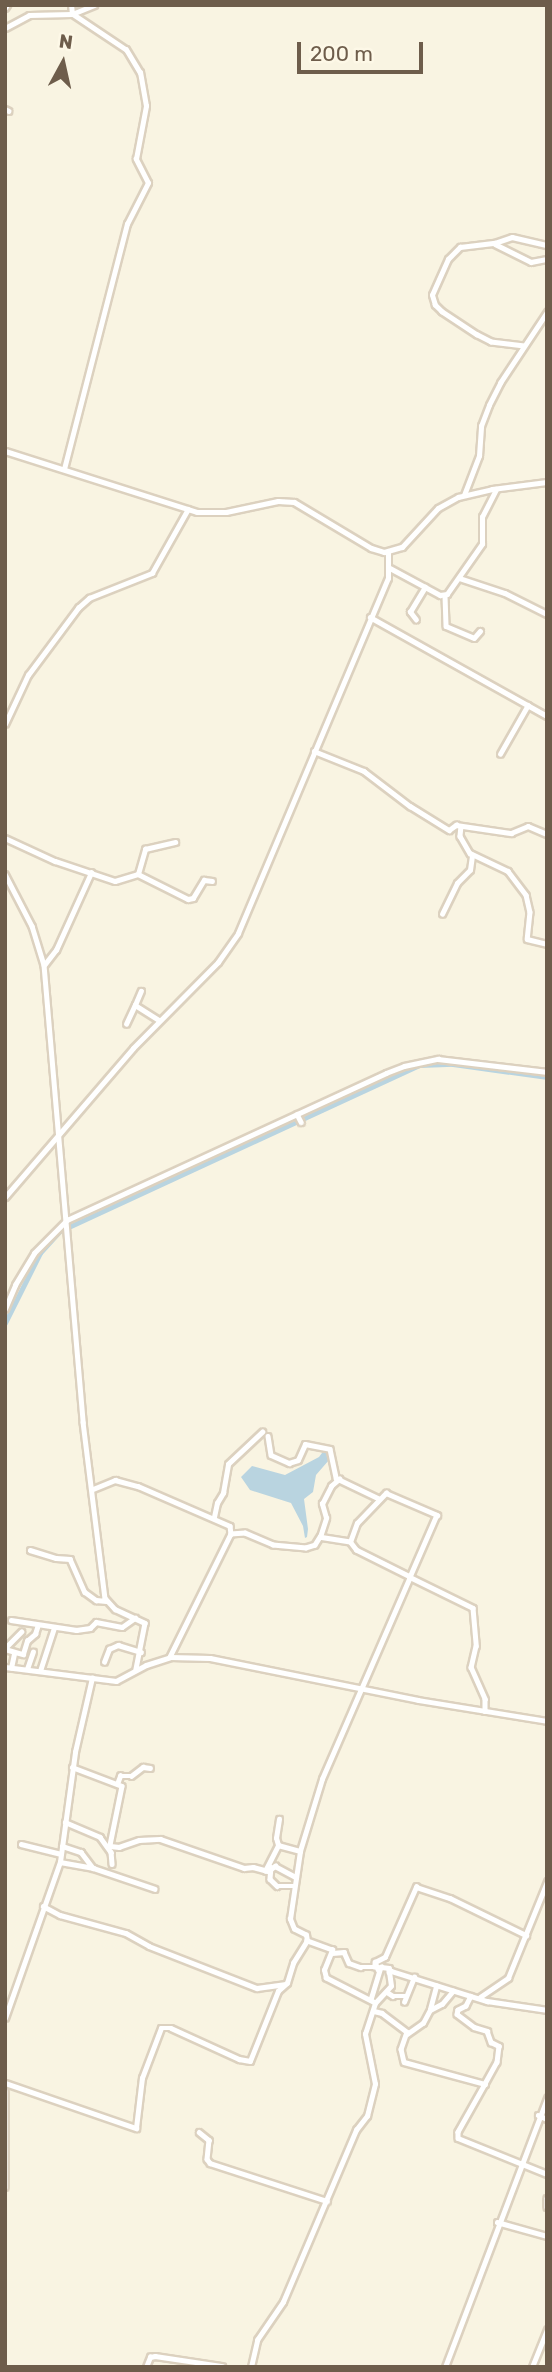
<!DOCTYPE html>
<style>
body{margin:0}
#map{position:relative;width:552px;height:2372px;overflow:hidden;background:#f9f4e2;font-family:Rubik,sans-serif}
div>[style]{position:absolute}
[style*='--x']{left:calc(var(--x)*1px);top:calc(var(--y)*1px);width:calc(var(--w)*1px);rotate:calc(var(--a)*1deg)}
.water>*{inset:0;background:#b9d4e0}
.canal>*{height:4.5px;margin:-2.25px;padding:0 2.25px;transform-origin:2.25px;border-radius:2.25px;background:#b9d4e0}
.roads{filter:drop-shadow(2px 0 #dcd1bf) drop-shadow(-2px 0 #dcd1bf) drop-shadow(0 2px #dcd1bf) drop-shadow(0 -2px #dcd1bf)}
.minor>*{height:4.5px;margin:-2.25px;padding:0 2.25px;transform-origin:2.25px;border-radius:2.25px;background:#fff}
.tertiary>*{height:5px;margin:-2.5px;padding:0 2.5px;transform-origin:2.5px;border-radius:2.5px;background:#fff}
.secondary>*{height:5px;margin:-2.5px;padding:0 2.5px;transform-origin:2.5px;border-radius:2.5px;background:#fff}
span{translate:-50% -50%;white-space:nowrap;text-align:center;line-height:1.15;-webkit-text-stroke:5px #fdf8e7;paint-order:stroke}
.frame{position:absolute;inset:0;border:7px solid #6e5d4b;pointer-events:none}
.north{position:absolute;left:28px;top:28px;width:70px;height:70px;-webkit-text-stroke:5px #fdf8e7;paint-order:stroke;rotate:8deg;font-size:19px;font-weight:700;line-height:28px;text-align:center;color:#6e5d4b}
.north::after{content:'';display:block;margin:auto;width:24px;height:32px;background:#6e5d4b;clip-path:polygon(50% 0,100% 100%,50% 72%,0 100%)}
.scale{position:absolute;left:297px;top:42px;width:126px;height:32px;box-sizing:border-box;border:4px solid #6e5d4b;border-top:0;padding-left:9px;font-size:21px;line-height:24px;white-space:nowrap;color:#6e5d4b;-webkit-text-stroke:5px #fdf8e7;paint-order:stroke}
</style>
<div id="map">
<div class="water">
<i style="clip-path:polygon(325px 1449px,330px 1450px,329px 1460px,316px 1475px,313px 1492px,304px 1499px,308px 1529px,307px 1537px,305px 1538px,303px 1526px,291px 1503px,250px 1490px,241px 1477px,252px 1466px,285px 1475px,319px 1457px)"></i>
</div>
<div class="canal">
<i style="--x:5;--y:1323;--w:78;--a:-63.4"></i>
<i style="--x:40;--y:1253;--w:30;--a:-48"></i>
<i style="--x:60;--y:1231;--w:396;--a:-24.8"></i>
<i style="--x:420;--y:1065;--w:33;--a:-2"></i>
<i style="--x:453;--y:1064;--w:95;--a:7.9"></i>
</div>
<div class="roads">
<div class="minor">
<i style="--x:5;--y:8;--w:4;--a:-56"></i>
<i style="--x:5;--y:109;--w:4;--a:27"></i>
<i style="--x:495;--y:244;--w:40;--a:26.6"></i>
<i style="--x:531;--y:262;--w:16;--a:-11"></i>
<i style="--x:524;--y:346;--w:33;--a:-173"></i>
<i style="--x:491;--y:342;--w:16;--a:-153"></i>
<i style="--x:477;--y:335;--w:42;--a:-146.7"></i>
<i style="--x:442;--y:312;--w:10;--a:-135"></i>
<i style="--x:435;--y:305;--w:10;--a:-107"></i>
<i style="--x:432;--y:295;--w:39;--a:-66"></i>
<i style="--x:448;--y:259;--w:17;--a:-45"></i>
<i style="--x:460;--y:247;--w:35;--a:-7"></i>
<i style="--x:495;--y:243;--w:18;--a:-19"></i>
<i style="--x:512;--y:237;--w:36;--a:13"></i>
<i style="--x:64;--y:469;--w:253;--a:-75.6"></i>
<i style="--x:127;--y:224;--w:46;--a:-62.9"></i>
<i style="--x:148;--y:183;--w:27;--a:-117"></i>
<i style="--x:136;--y:159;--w:54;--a:-79.3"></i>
<i style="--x:146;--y:106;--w:34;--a:-100"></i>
<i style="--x:140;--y:73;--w:27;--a:-121"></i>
<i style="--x:126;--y:50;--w:65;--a:-146.3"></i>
<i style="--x:72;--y:14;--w:9;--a:-96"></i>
<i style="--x:464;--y:495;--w:42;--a:-69"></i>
<i style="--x:479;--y:456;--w:30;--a:-86"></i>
<i style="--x:481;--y:426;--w:22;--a:-69"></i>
<i style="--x:489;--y:405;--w:25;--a:-63"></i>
<i style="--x:500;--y:383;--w:85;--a:-56.5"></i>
<i style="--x:390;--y:568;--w:57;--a:28.4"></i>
<i style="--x:440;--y:595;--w:7;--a:-8"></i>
<i style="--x:447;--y:594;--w:61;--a:-55"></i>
<i style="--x:482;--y:544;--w:27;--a:-90"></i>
<i style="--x:482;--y:517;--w:31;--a:-63"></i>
<i style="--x:459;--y:578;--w:48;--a:18.1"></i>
<i style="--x:505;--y:593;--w:47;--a:26.6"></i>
<i style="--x:445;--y:596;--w:30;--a:88"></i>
<i style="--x:446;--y:626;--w:30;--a:23"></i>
<i style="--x:474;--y:638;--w:9;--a:-49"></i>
<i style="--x:370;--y:617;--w:203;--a:29.2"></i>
<i style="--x:416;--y:620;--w:10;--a:-127"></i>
<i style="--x:410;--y:612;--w:29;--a:-59"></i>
<i style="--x:5;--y:724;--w:54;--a:-64.9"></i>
<i style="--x:28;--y:675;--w:84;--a:-53.3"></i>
<i style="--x:78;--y:608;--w:15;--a:-42"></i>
<i style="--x:89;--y:598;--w:68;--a:-21.6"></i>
<i style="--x:152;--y:573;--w:73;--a:-60.6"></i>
<i style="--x:314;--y:751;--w:54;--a:21.8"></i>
<i style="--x:364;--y:771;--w:58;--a:37.3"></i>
<i style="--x:410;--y:806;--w:46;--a:31.6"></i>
<i style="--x:449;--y:830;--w:9;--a:-36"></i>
<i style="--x:456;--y:825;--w:56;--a:8.3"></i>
<i style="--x:511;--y:833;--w:18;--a:-22"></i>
<i style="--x:528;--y:826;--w:21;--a:23"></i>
<i style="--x:500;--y:754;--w:56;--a:-60.3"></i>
<i style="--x:461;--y:826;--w:10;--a:96"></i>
<i style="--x:460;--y:836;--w:20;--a:60"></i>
<i style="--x:470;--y:853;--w:42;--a:25.3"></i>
<i style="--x:508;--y:871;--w:30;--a:53"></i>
<i style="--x:526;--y:895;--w:17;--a:77"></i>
<i style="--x:530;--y:912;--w:27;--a:96"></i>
<i style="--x:527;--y:939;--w:21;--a:14"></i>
<i style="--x:5;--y:838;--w:55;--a:24.7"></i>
<i style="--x:55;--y:861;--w:63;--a:18.4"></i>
<i style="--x:115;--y:881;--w:24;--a:-17"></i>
<i style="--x:138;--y:874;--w:26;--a:-74"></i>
<i style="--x:145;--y:849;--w:31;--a:-13"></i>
<i style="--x:5;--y:874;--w:59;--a:62.6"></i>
<i style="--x:32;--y:926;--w:41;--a:72.9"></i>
<i style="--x:44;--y:965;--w:459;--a:85.1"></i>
<i style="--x:83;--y:1422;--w:177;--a:82.9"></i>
<i style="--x:105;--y:1598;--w:15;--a:48"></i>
<i style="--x:115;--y:1609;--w:33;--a:25"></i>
<i style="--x:145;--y:1623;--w:47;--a:101.1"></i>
<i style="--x:138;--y:874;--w:56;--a:26.6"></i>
<i style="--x:188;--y:899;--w:5;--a:-11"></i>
<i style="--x:193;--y:898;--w:21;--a:-59"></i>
<i style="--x:204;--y:880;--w:8;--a:7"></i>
<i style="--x:442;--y:914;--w:34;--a:-64"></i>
<i style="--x:457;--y:883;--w:18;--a:-45"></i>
<i style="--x:470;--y:870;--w:15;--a:-82"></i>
<i style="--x:45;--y:964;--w:18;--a:-52"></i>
<i style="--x:56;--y:950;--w:85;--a:-65.6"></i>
<i style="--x:135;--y:1005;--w:15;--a:-67"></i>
<i style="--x:126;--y:1024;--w:21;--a:-65"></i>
<i style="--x:135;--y:1005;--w:28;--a:32"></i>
<i style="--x:297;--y:1114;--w:9;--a:63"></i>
<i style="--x:5;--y:1309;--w:26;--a:-67"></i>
<i style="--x:15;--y:1285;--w:37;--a:-59"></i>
<i style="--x:34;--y:1253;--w:47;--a:-45"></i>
<i style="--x:67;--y:1220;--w:351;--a:-24.7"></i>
<i style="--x:386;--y:1073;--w:19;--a:-21"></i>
<i style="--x:404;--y:1066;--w:35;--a:-12"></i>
<i style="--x:438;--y:1059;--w:110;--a:6.8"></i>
<i style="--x:268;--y:1436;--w:19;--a:81"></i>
<i style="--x:271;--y:1455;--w:20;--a:24"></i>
<i style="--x:289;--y:1463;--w:9;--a:-18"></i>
<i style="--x:298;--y:1460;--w:17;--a:-66"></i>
<i style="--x:305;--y:1444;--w:25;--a:11"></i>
<i style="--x:330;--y:1449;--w:30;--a:78"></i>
<i style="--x:336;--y:1478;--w:47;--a:25.5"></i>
<i style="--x:93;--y:1489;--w:24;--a:-22"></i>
<i style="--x:115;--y:1480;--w:24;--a:15"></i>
<i style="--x:138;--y:1486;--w:100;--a:23.5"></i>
<i style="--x:230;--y:1526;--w:8;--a:83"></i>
<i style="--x:231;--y:1534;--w:137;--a:116.4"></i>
<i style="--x:214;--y:1517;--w:14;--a:-78"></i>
<i style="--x:217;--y:1503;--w:12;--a:-59"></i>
<i style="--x:223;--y:1493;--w:29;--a:-80"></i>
<i style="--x:228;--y:1464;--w:47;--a:-43.3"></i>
<i style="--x:320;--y:1537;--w:20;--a:-72"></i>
<i style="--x:326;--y:1518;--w:15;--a:-106"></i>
<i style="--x:322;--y:1504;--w:20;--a:-63"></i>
<i style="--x:331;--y:1486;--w:11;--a:-41"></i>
<i style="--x:350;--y:1542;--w:20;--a:-70"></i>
<i style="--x:357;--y:1523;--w:42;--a:-46"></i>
<i style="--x:386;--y:1493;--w:56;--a:23.3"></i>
<i style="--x:437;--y:1515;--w:68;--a:113.5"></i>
<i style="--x:410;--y:1577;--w:70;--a:26.2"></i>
<i style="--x:473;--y:1608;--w:38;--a:85"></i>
<i style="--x:476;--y:1646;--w:22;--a:103"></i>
<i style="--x:471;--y:1667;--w:35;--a:66"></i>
<i style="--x:485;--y:1699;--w:12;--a:90"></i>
<i style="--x:30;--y:1550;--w:27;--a:17"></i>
<i style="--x:56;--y:1558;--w:14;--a:4"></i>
<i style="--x:70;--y:1559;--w:36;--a:66"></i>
<i style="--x:85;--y:1592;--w:14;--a:36"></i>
<i style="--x:96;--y:1600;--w:10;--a:6"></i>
<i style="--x:11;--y:1620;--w:66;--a:8.7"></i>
<i style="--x:76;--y:1630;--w:14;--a:-8"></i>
<i style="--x:90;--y:1628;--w:8;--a:-45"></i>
<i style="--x:96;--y:1622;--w:26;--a:11"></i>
<i style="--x:122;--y:1627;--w:16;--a:-35"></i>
<i style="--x:5;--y:1648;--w:23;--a:-45"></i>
<i style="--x:5;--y:1649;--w:19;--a:16"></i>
<i style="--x:23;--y:1654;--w:14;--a:-73"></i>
<i style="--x:27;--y:1641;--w:11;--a:-41"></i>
<i style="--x:35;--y:1634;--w:9;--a:-72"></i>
<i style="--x:104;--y:1662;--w:14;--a:-69"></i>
<i style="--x:109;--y:1649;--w:10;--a:-24"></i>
<i style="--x:118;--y:1645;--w:24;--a:17"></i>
<i style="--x:11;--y:1668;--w:14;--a:-78"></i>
<i style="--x:27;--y:1669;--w:18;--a:-71"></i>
<i style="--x:40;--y:1671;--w:45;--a:-72"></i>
<i style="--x:72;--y:1767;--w:53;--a:20.8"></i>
<i style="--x:122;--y:1786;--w:60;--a:101.5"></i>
<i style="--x:117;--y:1784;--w:9;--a:-69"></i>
<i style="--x:120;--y:1776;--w:11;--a:0"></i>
<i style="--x:131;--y:1776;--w:15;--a:-37"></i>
<i style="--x:143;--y:1767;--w:7;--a:8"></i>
<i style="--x:65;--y:1822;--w:38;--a:23"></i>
<i style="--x:100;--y:1837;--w:19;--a:54"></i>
<i style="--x:111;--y:1852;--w:12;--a:85"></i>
<i style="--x:21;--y:1844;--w:41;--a:14"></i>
<i style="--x:278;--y:1845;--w:7;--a:-106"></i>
<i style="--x:276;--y:1838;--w:19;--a:-81"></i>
<i style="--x:62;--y:1846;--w:20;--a:18"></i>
<i style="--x:81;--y:1852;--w:20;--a:53"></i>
<i style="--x:110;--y:1846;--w:9;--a:6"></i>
<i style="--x:119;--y:1847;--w:21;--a:-19"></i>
<i style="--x:139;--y:1840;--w:21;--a:-3"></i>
<i style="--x:160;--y:1839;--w:89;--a:19"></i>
<i style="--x:244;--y:1868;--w:9;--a:-6"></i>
<i style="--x:253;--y:1867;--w:16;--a:15"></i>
<i style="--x:268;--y:1871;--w:9;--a:-36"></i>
<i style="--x:275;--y:1866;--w:24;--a:28"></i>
<i style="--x:60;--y:1862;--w:34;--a:10"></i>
<i style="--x:93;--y:1868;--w:65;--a:18.7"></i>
<i style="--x:271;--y:1867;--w:12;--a:95"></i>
<i style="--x:270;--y:1879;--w:10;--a:45"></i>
<i style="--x:277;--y:1886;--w:17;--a:0"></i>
<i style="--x:265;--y:1871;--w:29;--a:-63"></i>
<i style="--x:278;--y:1845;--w:23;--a:15"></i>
<i style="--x:43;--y:1906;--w:19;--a:28"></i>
<i style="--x:60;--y:1915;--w:68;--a:15.3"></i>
<i style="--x:126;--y:1933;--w:26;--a:29"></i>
<i style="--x:149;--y:1946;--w:116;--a:21.3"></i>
<i style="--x:257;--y:1988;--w:27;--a:-8"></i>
<i style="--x:332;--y:1953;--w:12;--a:-5"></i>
<i style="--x:344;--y:1952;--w:12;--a:66"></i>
<i style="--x:349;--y:1963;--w:12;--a:20"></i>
<i style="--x:360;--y:1967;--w:14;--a:0"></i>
<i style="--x:374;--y:1967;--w:5;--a:-79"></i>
<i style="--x:375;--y:1962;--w:8;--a:67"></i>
<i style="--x:378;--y:1969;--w:4;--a:-34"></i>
<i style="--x:381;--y:1967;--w:34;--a:107"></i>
<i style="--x:375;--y:1962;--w:11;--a:-27"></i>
<i style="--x:385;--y:1957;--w:77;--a:-66.1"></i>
<i style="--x:416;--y:1887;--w:36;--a:18"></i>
<i style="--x:450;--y:1898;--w:85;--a:26"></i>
<i style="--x:381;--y:1967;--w:8;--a:7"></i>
<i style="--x:389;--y:1968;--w:4;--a:90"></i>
<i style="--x:389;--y:1972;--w:2;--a:-27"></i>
<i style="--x:391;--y:1971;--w:101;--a:17.4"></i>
<i style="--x:487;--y:2001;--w:61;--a:8.5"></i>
<i style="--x:387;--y:1992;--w:7;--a:34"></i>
<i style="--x:393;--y:1996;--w:13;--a:0"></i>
<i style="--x:471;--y:1996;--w:11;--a:117"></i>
<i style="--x:466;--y:2006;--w:9;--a:153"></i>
<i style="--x:458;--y:2010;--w:4;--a:104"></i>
<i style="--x:457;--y:2014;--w:21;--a:37"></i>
<i style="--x:474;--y:2027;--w:14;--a:17"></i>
<i style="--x:487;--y:2031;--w:12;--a:70"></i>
<i style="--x:491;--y:2042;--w:9;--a:27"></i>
<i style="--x:499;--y:2046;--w:16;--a:97"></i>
<i style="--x:497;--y:2062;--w:25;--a:119"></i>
<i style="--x:480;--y:1997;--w:34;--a:-34"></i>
<i style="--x:508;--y:1978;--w:104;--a:-67.9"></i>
<i style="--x:404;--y:2002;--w:27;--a:-68"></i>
<i style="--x:375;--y:2003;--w:23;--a:-47"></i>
<i style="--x:391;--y:1986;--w:14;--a:-98"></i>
<i style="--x:430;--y:2009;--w:24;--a:-75"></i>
<i style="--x:374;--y:2011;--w:8;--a:14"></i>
<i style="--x:382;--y:2013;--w:31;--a:37"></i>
<i style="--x:407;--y:2032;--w:18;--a:109"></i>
<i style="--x:401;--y:2049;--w:13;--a:77"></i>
<i style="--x:404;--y:2062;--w:84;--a:15.2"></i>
<i style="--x:485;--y:2084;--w:55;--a:119.4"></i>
<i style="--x:458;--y:2132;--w:6;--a:90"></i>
<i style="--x:458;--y:2138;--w:96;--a:22"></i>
<i style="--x:5;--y:2018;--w:165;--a:-70.6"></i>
<i style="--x:60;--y:1862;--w:111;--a:-82.2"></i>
<i style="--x:75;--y:1752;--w:76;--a:-77.1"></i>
<i style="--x:407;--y:2034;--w:19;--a:-35"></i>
<i style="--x:423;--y:2023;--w:15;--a:-62"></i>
<i style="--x:430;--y:2010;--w:13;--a:-27"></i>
<i style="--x:442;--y:2004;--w:17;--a:-50"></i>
<i style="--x:5;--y:2083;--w:139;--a:19"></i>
<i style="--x:136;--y:2128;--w:50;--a:-83.2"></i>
<i style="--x:142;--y:2078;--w:53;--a:-69.2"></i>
<i style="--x:161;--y:2028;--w:10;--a:0"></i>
<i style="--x:171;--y:2028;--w:75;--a:24.5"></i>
<i style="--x:239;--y:2059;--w:11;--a:10"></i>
<i style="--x:250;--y:2061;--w:75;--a:-68.2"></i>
<i style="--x:278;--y:1991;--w:12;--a:-42"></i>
<i style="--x:287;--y:1983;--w:21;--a:-73"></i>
<i style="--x:293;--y:1963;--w:26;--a:-58"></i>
<i style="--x:307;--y:1941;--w:6;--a:-99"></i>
<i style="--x:306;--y:1935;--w:13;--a:-153"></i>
<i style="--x:294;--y:1929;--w:11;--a:-112"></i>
<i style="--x:290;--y:1919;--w:69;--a:-81.6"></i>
<i style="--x:300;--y:1851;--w:75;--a:-73"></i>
<i style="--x:322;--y:1779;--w:220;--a:-66.5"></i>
<i style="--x:410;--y:1577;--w:60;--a:-153.4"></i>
<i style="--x:356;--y:1550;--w:10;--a:-127"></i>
<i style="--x:350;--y:1542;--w:30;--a:-171"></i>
<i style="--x:320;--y:1537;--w:9;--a:122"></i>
<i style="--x:315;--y:1545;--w:9;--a:162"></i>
<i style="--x:306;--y:1548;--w:33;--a:-175"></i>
<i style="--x:273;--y:1545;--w:30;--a:-157"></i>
<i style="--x:245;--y:1533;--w:14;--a:176"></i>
<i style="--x:5;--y:2091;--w:96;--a:90"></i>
<i style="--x:538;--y:2115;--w:10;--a:24"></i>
<i style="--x:199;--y:2132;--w:13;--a:39"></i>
<i style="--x:209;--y:2140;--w:19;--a:96"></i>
<i style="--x:207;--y:2159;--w:5;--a:53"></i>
<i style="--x:210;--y:2163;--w:123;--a:18"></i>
<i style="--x:547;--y:2198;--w:9;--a:90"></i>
<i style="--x:497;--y:2222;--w:52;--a:15.6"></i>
<i style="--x:146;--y:2367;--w:11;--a:-68"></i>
<i style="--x:150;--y:2357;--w:5;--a:-11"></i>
<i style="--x:155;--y:2356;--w:68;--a:8.5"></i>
<i style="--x:251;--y:2367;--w:28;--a:-77"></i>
<i style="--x:257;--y:2340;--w:46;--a:-55.6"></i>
<i style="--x:283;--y:2302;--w:187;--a:-67"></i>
<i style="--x:356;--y:2130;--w:18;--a:-52"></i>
<i style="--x:367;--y:2116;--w:33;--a:-76"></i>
<i style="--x:375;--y:2084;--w:51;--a:-101.3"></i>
<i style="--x:365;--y:2034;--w:33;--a:-72"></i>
<i style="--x:375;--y:2003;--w:55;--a:-153"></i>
<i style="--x:326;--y:1978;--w:8;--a:-104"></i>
<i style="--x:324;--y:1970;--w:22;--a:-68"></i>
<i style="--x:332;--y:1950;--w:27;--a:-160"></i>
<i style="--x:445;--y:2367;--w:288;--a:-69.2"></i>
<i style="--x:532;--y:2367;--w:40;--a:-68"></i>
</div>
<div class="tertiary">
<i style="--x:5;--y:28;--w:27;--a:-28"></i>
<i style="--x:29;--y:15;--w:43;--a:-1.3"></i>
<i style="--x:72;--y:14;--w:24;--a:-22"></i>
<i style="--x:5;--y:1197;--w:196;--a:-49.3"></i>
<i style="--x:133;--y:1048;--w:121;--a:-45.3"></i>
<i style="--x:218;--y:962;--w:35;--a:-55"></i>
<i style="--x:238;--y:933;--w:385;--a:-67.1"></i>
<i style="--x:388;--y:578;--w:26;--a:-90"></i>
<i style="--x:5;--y:1667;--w:112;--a:7.2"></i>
<i style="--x:116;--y:1681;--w:34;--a:-28"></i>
<i style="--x:146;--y:1665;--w:25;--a:-18"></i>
<i style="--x:170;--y:1657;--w:40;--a:1.4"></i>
<i style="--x:210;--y:1658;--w:212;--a:11.4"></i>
<i style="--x:418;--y:1700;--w:131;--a:9.2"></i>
</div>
<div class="secondary">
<i style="--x:5;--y:451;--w:201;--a:17.6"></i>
<i style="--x:197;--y:512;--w:29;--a:0"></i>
<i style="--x:226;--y:512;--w:53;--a:-11.9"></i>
<i style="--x:278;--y:501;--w:16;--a:4"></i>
<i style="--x:294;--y:502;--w:90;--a:30.9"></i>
<i style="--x:371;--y:548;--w:14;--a:17"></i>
<i style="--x:384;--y:552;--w:19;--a:-16"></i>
<i style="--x:402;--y:547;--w:53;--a:-47.3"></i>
<i style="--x:438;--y:508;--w:23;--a:-29"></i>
<i style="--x:458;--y:497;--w:35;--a:-13"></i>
<i style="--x:492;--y:489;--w:55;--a:-7.3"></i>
</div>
</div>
<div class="frame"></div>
<div class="north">N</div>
<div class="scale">200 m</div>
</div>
